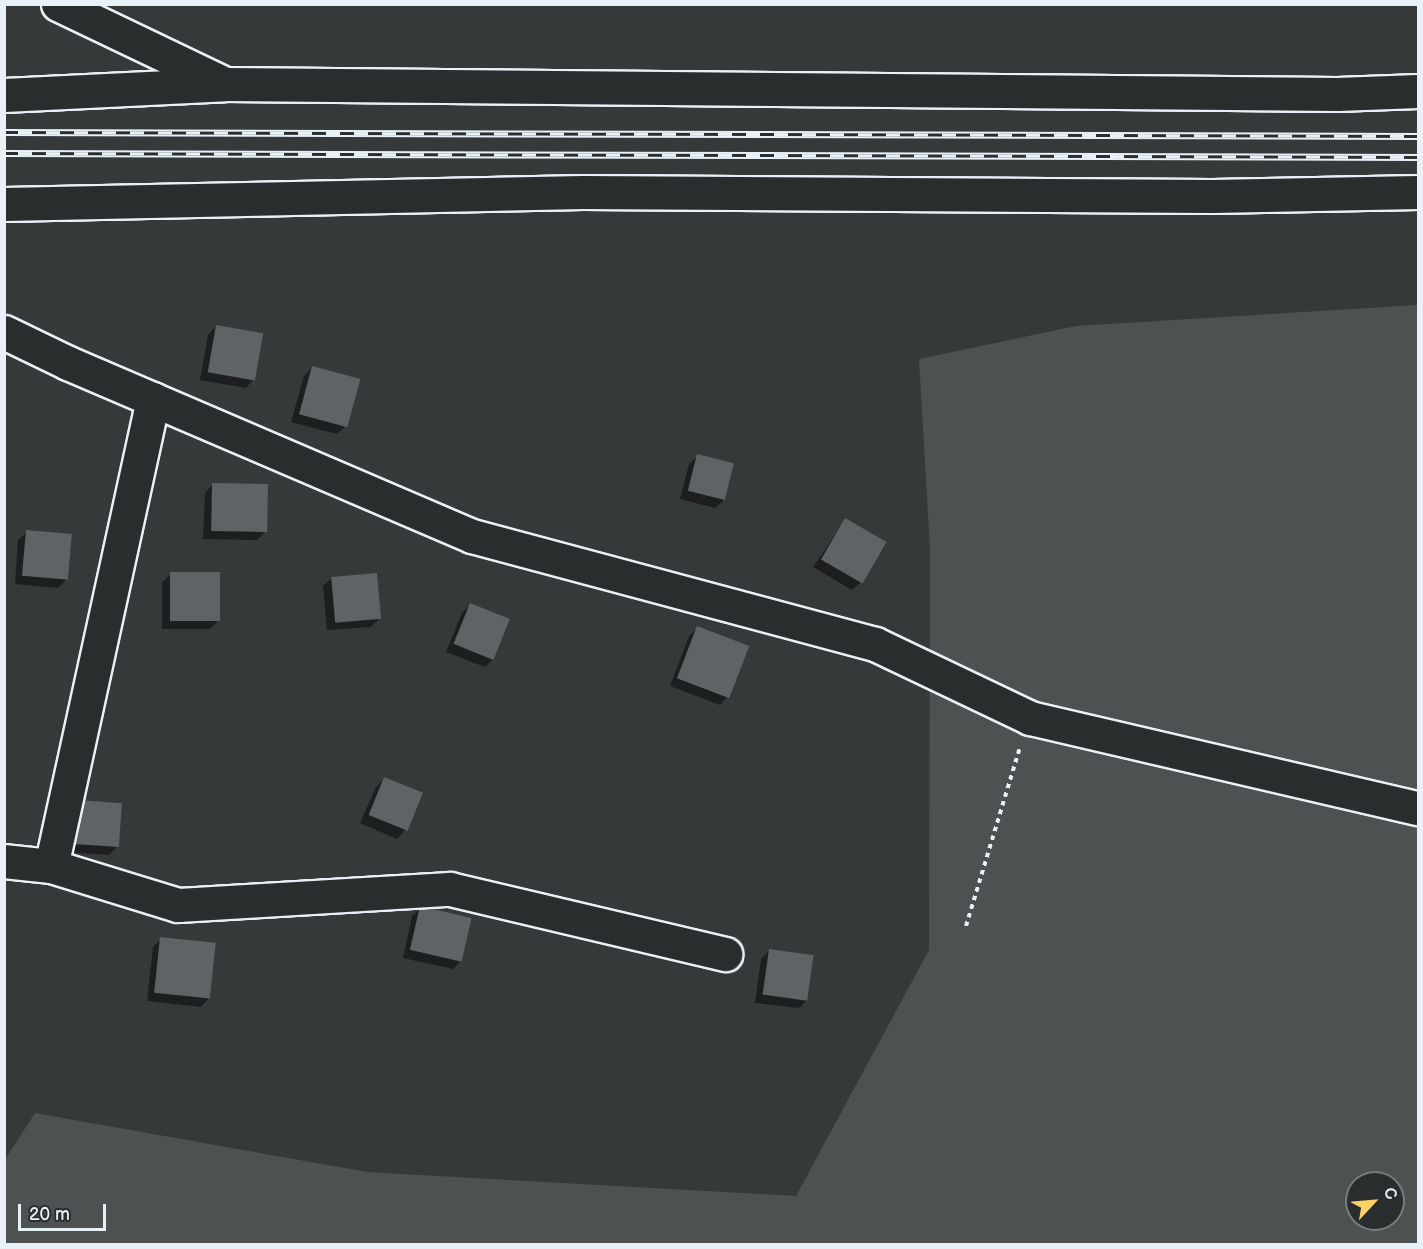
<!DOCTYPE html>
<meta charset="utf-8">
<style>
body{margin:0}
#map{position:relative;width:1423px;height:1249px;overflow:hidden;background:#35393a;font-family:"Balsamiq Sans",sans-serif}
div>[style]{position:absolute}
[style*='--x']{left:calc(var(--x)*1px);top:calc(var(--y)*1px);width:calc(var(--w)*1px);rotate:calc(var(--a)*1deg)}
.green>*{inset:0;background:#4d5152}
.shadow>*{inset:0;background:#0007}
.building>*{inset:0;background:#5f6365;transform-origin:0 0}
.path>*{height:4px;margin-top:-2px;transform-origin:0;background:repeating-linear-gradient(90deg,#e8f1f8 0 4.5px,transparent 0 9px)}
.roads{filter:drop-shadow(2px 0 #e8f1f8) drop-shadow(-2px 0 #e8f1f8) drop-shadow(0 2px #e8f1f8) drop-shadow(0 -2px #e8f1f8)}
.minor>*{height:33px;margin:-16.5px;padding:0 16.5px;transform-origin:16.5px;border-radius:16.5px;background:#2a2d2e}
.rail>*{height:7px;margin-top:-3.5px;transform-origin:0;background:repeating-linear-gradient(90deg,#2a2d2e 0 14px,#e8f1f8 0 28px);box-sizing:border-box;border-block:2px solid #e8f1f8}
span{translate:-50% -50%;white-space:nowrap;text-align:center;line-height:1.15;-webkit-text-stroke:4.5px #2a2d2e;paint-order:stroke}
.frame{position:absolute;inset:0;border:6px solid #e8f1f8;pointer-events:none}
.north{position:absolute;left:1345px;top:1171px;width:60px;height:60px;box-sizing:border-box;background:#2a2d2e;border:2px solid #767b7f;border-radius:50%;rotate:64deg;font-size:16px;font-weight:700;line-height:24px;text-align:center;color:#e8f1f8}
.north::after{content:'';display:block;margin:auto;width:21px;height:27px;background:#ffd166;clip-path:polygon(50% 0,100% 100%,50% 72%,0 100%)}
.scale{position:absolute;left:18px;top:1204px;width:88px;height:27px;box-sizing:border-box;border:3px solid #e8f1f8;border-top:0;padding-left:8px;font-size:18px;line-height:21px;white-space:nowrap;color:#e8f1f8;-webkit-text-stroke:4px #2a2d2e;paint-order:stroke}
</style>
<div id="map">
<div class="green">
<i style="clip-path:polygon(evenodd,1418px 305px,1418px 1244px,5px 1244px,4px 1161px,35px 1113px,367px 1172px,796px 1196px,929px 950px,930px 549px,919px 359px,1076px 326px,1418px 305px,1357px 1183px,1393px 1183px,1393px 1219px,1357px 1219px,1357px 1183px)"></i>
</div>
<div class="shadow">
<i style="clip-path:polygon(216px 326px,254px 379px,246px 388px,200px 380px,208px 335px)"></i>
<i style="clip-path:polygon(312px 367px,346px 426px,337px 434px,291px 422px,304px 376px)"></i>
<i style="clip-path:polygon(698px 456px,724px 500px,715px 508px,680px 499px,689px 464px)"></i>
<i style="clip-path:polygon(213px 484px,265px 532px,257px 540px,203px 539px,205px 493px)"></i>
<i style="clip-path:polygon(845px 520px,861px 582px,852px 590px,813px 567px)"></i>
<i style="clip-path:polygon(27px 532px,67px 579px,58px 588px,15px 584px,18px 540px)"></i>
<i style="clip-path:polygon(171px 574px,218px 621px,210px 629px,162px 629px,162px 582px)"></i>
<i style="clip-path:polygon(332px 578px,379px 619px,371px 627px,327px 630px,323px 586px)"></i>
<i style="clip-path:polygon(470px 605px,508px 620px,493px 659px,485px 667px,446px 652px,462px 613px)"></i>
<i style="clip-path:polygon(698px 628px,728px 696px,720px 705px,670px 686px,689px 636px)"></i>
<i style="clip-path:polygon(385px 778px,421px 794px,405px 830px,397px 839px,360px 823px,376px 787px)"></i>
<i style="clip-path:polygon(78px 801px,117px 847px,109px 855px,66px 852px)"></i>
<i style="clip-path:polygon(421px 908px,461px 961px,453px 969px,403px 958px,412px 916px)"></i>
<i style="clip-path:polygon(161px 939px,209px 998px,201px 1007px,147px 1001px,153px 947px)"></i>
<i style="clip-path:polygon(769px 951px,807px 1000px,799px 1008px,755px 1003px,761px 959px)"></i>
</div>
<div class="building">
<i style="left:216px;top:325px;width:48px;height:48px;rotate:10deg"></i>
<i style="left:312px;top:366px;width:50px;height:50px;rotate:15deg"></i>
<i style="left:697px;top:454px;width:38px;height:38px;rotate:14deg"></i>
<i style="left:212px;top:483px;width:56px;height:48px;rotate:1deg"></i>
<i style="left:845px;top:518px;width:48px;height:48px;rotate:30deg"></i>
<i style="left:26px;top:530px;width:46px;height:46px;rotate:5deg"></i>
<i style="left:170px;top:572px;width:50px;height:49px"></i>
<i style="left:377px;top:573px;width:46px;height:46px;rotate:85deg"></i>
<i style="left:470px;top:603px;width:43px;height:44px;rotate:22deg"></i>
<i style="left:697px;top:626px;width:56px;height:56px;rotate:21deg"></i>
<i style="left:384px;top:777px;width:42px;height:41px;rotate:22deg"></i>
<i style="left:77px;top:800px;width:45px;height:44px;rotate:4deg"></i>
<i style="left:420px;top:906px;width:53px;height:45px;rotate:13deg"></i>
<i style="left:160px;top:937px;width:56px;height:56px;rotate:6deg"></i>
<i style="left:769px;top:949px;width:45px;height:46px;rotate:8deg"></i>
</div>
<div class="path">
<i style="--x:966;--y:926;--w:187;--a:-73.2"></i>
</div>
<div class="roads">
<div class="minor">
<i style="--x:58;--y:4;--w:181;--a:25.6"></i>
<i style="--x:4;--y:95;--w:221;--a:-2.8"></i>
<i style="--x:225;--y:84;--w:1112;--a:0.52"></i>
<i style="--x:1337;--y:94;--w:81;--a:-2.1"></i>
<i style="--x:4;--y:204;--w:579;--a:-1.19"></i>
<i style="--x:583;--y:192;--w:629;--a:0.36"></i>
<i style="--x:1212;--y:196;--w:206;--a:-1.1"></i>
<i style="--x:4;--y:332;--w:71;--a:25.8"></i>
<i style="--x:68;--y:363;--w:439;--a:23.2"></i>
<i style="--x:472;--y:536;--w:417;--a:15"></i>
<i style="--x:875;--y:644;--w:172;--a:25.5"></i>
<i style="--x:1030;--y:718;--w:398;--a:13.1"></i>
<i style="--x:153;--y:399;--w:478;--a:102.3"></i>
<i style="--x:51;--y:866;--w:133;--a:17.1"></i>
<i style="--x:178;--y:905;--w:272;--a:-3.4"></i>
<i style="--x:450;--y:889;--w:283;--a:13.3"></i>
<i style="--x:4;--y:861;--w:47;--a:6.1"></i>
</div>
</div>
<div class="rail">
<i style="--x:4;--y:132;--w:1414;--a:0.16"></i>
<i style="--x:4;--y:153;--w:1414;--a:0.16"></i>
</div>
<div class="frame"></div>
<div class="north">С</div>
<div class="scale">20 m</div>
</div>
